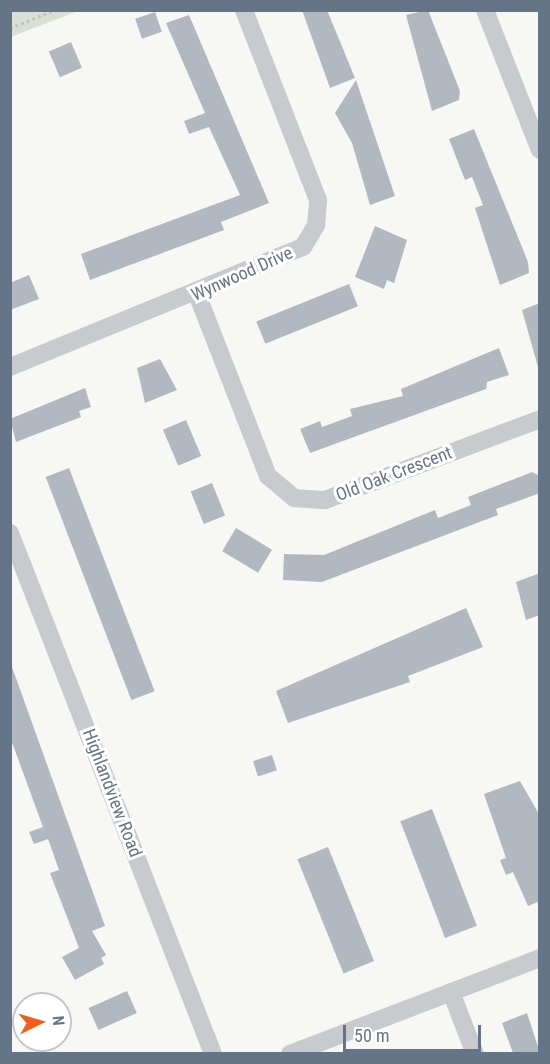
<!DOCTYPE html>
<style>
body{margin:0}
#map{position:relative;width:550px;height:1064px;overflow:hidden;background:#f7f8f4;font-family:"Roboto Condensed",sans-serif}
div>[style]{position:absolute}
[style*='--x']{left:calc(var(--x)*1px);top:calc(var(--y)*1px);width:calc(var(--w)*1px);rotate:calc(var(--a)*1deg)}
.green>*{inset:0;background:#d8e0d5}
.building>*{inset:0;background:#b1b8bf;transform-origin:0 0}
.path>*{height:3px;margin-top:-1.5px;transform-origin:0;background:repeating-linear-gradient(90deg,#c0c2c5 0 3px,transparent 0 6px)}
.minor>*{height:18px;margin:-9px;padding:0 9px;transform-origin:9px;border-radius:9px;background:#c7cbce}
span{translate:-50% -50%;white-space:nowrap;text-align:center;line-height:1.15;-webkit-text-stroke:6px #fff;paint-order:stroke}
.street-label{font-size:18px;color:#647588}
.frame{position:absolute;inset:0;border:12px solid #647588;pointer-events:none}
.north{position:absolute;left:12px;top:992px;width:60px;height:60px;box-sizing:border-box;background:#fff;border:2px solid #c1c8cf;border-radius:50%;rotate:85deg;font-size:16px;font-weight:700;line-height:24px;text-align:center;color:#647588}
.north::after{content:'';display:block;margin:auto;width:21px;height:27px;background:#f0601c;clip-path:polygon(50% 0,100% 100%,50% 72%,0 100%)}
.scale{position:absolute;left:343px;top:1025px;width:138px;height:27px;box-sizing:border-box;border:3px solid #647588;border-top:0;padding-left:8px;font-size:18px;line-height:21px;white-space:nowrap;color:#647588;-webkit-text-stroke:4px #fff;paint-order:stroke}
</style>
<div id="map">
<div class="green">
<i style="clip-path:polygon(11px 10px,78px 10px,78px 11px,11px 37px)"></i>
</div>
<div class="building">
<i style="clip-path:polygon(302px 10px,327px 10px,355px 78px,330px 88px)"></i>
<i style="clip-path:polygon(428px 10px,460px 91px,459px 100px,432px 111px,406px 15px)"></i>
<i style="left:155px;top:12px;width:21px;height:21px;rotate:71deg"></i>
<i style="clip-path:polygon(189px 15px,269px 203px,221px 222px,224px 230px,90px 280px,81px 254px,240px 195px,209px 127px,189px 134px,184px 121px,205px 113px,166px 23px)"></i>
<i style="left:71px;top:42px;width:28px;height:24px;rotate:67deg"></i>
<i style="clip-path:polygon(356px 80px,395px 196px,370px 205px,352px 143px,335px 113px)"></i>
<i style="clip-path:polygon(474px 129px,528px 262px,529px 273px,500px 285px,475px 208px,483px 205px,472px 177px,465px 180px,449px 139px)"></i>
<i style="clip-path:polygon(375px 226px,407px 240px,394px 283px,387px 280px,384px 289px,355px 277px)"></i>
<i style="clip-path:polygon(29px 275px,39px 299px,10px 310px,10px 283px)"></i>
<i style="left:349px;top:284px;width:24px;height:100px;rotate:68deg"></i>
<i style="clip-path:polygon(540px 303px,540px 367px,538px 367px,522px 310px)"></i>
<i style="clip-path:polygon(499px 348px,509px 375px,487px 382px,486px 389px,310px 453px,300px 429px,320px 421px,322px 427px,352px 416px,350px 409px,403px 396px,401px 389px)"></i>
<i style="clip-path:polygon(160px 359px,177px 390px,145px 403px,137px 368px)"></i>
<i style="clip-path:polygon(85px 388px,91px 407px,79px 411px,81px 417px,16px 442px,10px 419px)"></i>
<i style="left:186px;top:420px;width:39px;height:25px;rotate:67deg"></i>
<i style="left:69px;top:468px;width:239px;height:25px;rotate:69deg"></i>
<i style="clip-path:polygon(532px 472px,540px 476px,540px 493px,496px 509px,498px 515px,322px 582px,283px 580px,284px 554px,324px 555px,435px 510px,438px 518px,471px 505px,468px 497px)"></i>
<i style="left:212px;top:483px;width:35px;height:23px;rotate:68deg"></i>
<i style="left:236px;top:528px;width:42px;height:27px;rotate:31deg"></i>
<i style="clip-path:polygon(540px 573px,540px 615px,526px 620px,516px 582px)"></i>
<i style="clip-path:polygon(466px 608px,483px 647px,408px 676px,410px 682px,288px 723px,276px 691px)"></i>
<i style="clip-path:polygon(12px 667px,105px 926px,92px 931px,106px 955px,101px 958px,104px 964px,75px 980px,62px 957px,79px 948px,50px 873px,59px 870px,48px 839px,34px 844px,29px 832px,43px 827px,10px 737px)"></i>
<i style="left:272px;top:755px;width:16px;height:20px;rotate:72deg"></i>
<i style="clip-path:polygon(520px 781px,540px 816px,540px 901px,528px 906px,513px 872px,506px 875px,500px 860px,506px 858px,484px 794px)"></i>
<i style="left:432px;top:809px;width:125px;height:34px;rotate:69deg"></i>
<i style="left:328px;top:847px;width:123px;height:33px;rotate:68deg"></i>
<i style="left:127px;top:991px;width:24px;height:42px;rotate:66deg"></i>
<i style="clip-path:polygon(527px 1013px,540px 1053px,513px 1053px,502px 1023px)"></i>
</div>
<div class="path">
<i style="--x:10;--y:28;--w:48;--a:-21.8"></i>
</div>
<div class="minor">
<i style="--x:485;--y:10;--w:150;--a:68.6"></i>
<i style="--x:197;--y:294;--w:195;--a:68.7"></i>
<i style="--x:268;--y:476;--w:34;--a:40"></i>
<i style="--x:294;--y:498;--w:31;--a:4"></i>
<i style="--x:325;--y:500;--w:230;--a:-20.6"></i>
<i style="--x:10;--y:367;--w:317;--a:-22.3"></i>
<i style="--x:303;--y:247;--w:26;--a:-59"></i>
<i style="--x:316;--y:225;--w:25;--a:-85"></i>
<i style="--x:318;--y:200;--w:204;--a:-111.3"></i>
<i style="--x:10;--y:533;--w:559;--a:68.71"></i>
<i style="--x:451;--y:992;--w:66;--a:68.8"></i>
<i style="--x:290;--y:1054;--w:268;--a:-21"></i>
</div>
<div class="street-label">
<span style="left:242px;top:274px;rotate:-24deg">Wynwood Drive</span>
<span style="left:394px;top:474px;rotate:-21deg">Old Oak Crescent</span>
<span style="left:112px;top:793px;rotate:69deg">Highlandview Road</span>
</div>
<div class="frame"></div>
<div class="north">N</div>
<div class="scale">50 m</div>
</div>
